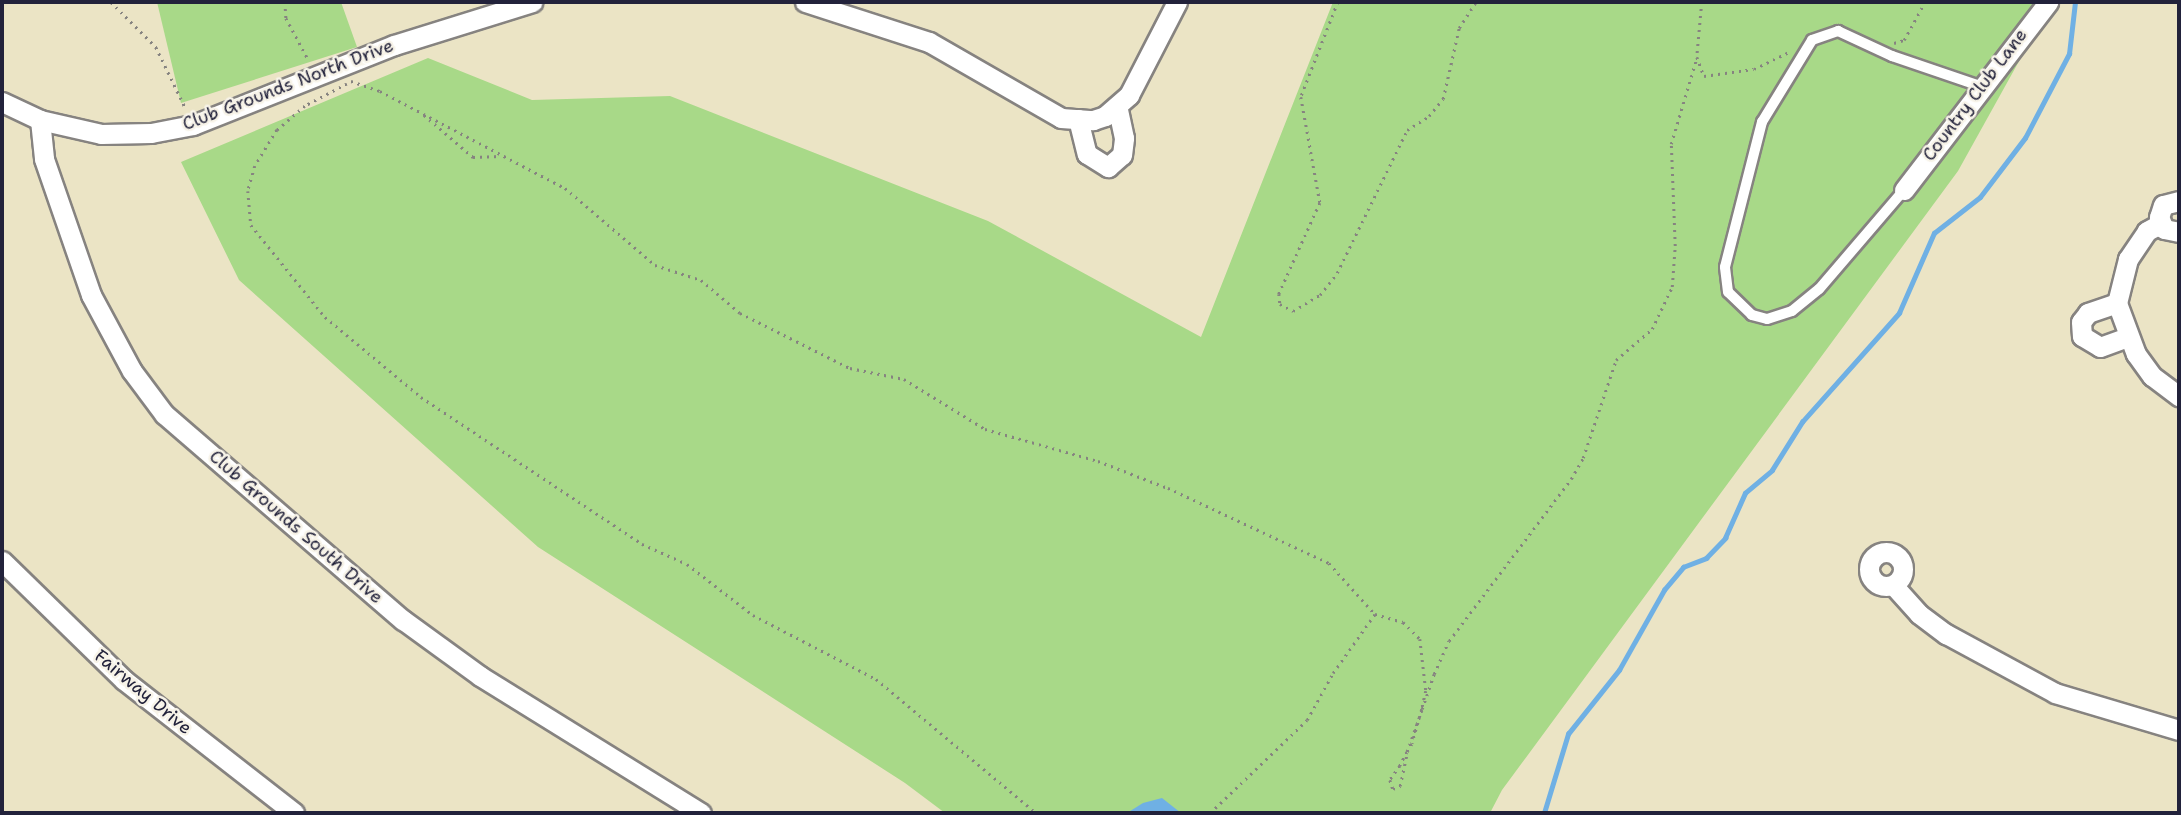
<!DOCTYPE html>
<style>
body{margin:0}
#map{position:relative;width:2181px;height:815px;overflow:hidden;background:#ebe4c5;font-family:"Shantell Sans",sans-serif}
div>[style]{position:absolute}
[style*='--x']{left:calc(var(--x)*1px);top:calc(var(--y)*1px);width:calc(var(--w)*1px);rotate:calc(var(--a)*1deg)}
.green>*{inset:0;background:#a8d988}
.water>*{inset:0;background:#6fb0e4}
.stream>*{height:4.5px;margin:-2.25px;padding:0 2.25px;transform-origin:2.25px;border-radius:2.25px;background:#6fb0e4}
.path>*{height:2.5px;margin-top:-1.25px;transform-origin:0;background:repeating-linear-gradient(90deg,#868380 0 2px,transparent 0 7px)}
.roads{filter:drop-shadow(2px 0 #868380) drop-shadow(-2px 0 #868380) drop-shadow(0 2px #868380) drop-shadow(0 -2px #868380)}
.service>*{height:10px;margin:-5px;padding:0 5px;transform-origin:5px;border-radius:5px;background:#fff}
.minor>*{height:19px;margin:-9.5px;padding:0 9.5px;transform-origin:9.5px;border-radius:9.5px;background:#fff}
.minor>.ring{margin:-9.5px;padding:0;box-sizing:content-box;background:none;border:19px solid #fff;border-radius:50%}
span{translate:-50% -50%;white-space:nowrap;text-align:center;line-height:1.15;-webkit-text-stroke:5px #f7f3e8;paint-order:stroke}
.street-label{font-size:18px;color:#22223b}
.frame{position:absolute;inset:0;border:4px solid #22223b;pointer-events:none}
</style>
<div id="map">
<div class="green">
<i style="clip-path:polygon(157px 2px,341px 2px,357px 47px,181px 103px)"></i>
<i style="clip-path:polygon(1333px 2px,2052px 2px,1958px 171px,1502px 790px,1490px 813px,945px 813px,905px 783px,538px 547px,239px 280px,181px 162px,428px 58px,532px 100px,670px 96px,988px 221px,1201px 337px)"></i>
</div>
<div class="water">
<i style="clip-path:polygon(1162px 798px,1181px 813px,1127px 813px,1143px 803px)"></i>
</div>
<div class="stream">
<i style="--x:1544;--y:813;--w:83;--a:-73.1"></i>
<i style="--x:1568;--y:734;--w:82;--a:-51.4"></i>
<i style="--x:1619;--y:670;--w:92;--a:-60.6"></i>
<i style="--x:1664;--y:590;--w:30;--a:-50"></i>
<i style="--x:1683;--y:567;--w:25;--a:-21"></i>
<i style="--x:1706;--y:558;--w:28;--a:-46"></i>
<i style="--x:1725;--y:538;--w:49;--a:-66"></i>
<i style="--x:1745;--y:493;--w:35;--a:-40"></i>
<i style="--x:1772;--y:470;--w:57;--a:-58"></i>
<i style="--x:1802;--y:422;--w:146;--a:-48.3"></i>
<i style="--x:1899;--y:313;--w:87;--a:-66.4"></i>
<i style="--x:1934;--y:233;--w:58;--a:-38"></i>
<i style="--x:1980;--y:197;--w:74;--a:-52.7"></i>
<i style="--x:2025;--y:138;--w:95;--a:-62.4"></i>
<i style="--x:2069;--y:54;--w:52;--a:-83.4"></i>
</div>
<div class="path">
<i style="--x:111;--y:2;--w:64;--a:45"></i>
<i style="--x:156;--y:47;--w:69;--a:64.2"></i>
<i style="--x:285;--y:2;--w:16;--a:86"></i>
<i style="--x:286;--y:18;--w:47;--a:61.8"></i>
<i style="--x:1338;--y:2;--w:102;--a:111.3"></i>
<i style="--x:1301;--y:97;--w:108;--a:79.8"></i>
<i style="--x:1320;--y:203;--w:100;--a:114.3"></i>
<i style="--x:1279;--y:294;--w:10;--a:84"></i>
<i style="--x:1280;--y:304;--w:15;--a:28"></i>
<i style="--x:1293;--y:311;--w:31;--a:-31"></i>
<i style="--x:1320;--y:295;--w:28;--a:-52"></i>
<i style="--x:1337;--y:273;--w:159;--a:-63.9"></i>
<i style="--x:1407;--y:130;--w:26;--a:-32"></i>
<i style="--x:1429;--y:116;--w:22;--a:-51"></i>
<i style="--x:1443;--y:99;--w:73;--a:-77.3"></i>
<i style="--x:1459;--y:28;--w:31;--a:-57"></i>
<i style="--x:1702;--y:2;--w:55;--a:95.2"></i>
<i style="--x:1697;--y:57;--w:20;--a:70"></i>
<i style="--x:1704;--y:76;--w:50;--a:-8"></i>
<i style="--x:1754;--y:69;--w:39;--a:-26"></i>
<i style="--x:1894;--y:43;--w:10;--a:-17"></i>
<i style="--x:1904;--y:40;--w:43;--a:-61.1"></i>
<i style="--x:351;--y:81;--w:31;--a:19"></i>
<i style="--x:380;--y:91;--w:209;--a:27.7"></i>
<i style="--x:565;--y:188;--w:118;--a:40.5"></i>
<i style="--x:655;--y:265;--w:48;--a:18.1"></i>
<i style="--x:701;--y:280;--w:51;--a:40.2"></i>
<i style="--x:740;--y:313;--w:123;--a:26.6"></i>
<i style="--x:850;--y:368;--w:55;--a:11.5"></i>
<i style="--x:904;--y:379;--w:95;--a:31.7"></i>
<i style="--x:985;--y:429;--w:117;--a:15.8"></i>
<i style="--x:1098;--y:461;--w:75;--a:21.1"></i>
<i style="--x:1168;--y:488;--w:178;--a:25"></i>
<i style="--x:1329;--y:563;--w:69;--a:48"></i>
<i style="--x:1375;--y:614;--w:29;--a:16"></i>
<i style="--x:1403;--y:622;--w:24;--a:45"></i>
<i style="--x:1420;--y:639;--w:52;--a:83.4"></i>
<i style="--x:1426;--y:691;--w:18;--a:103"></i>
<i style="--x:1422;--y:709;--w:36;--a:106"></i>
<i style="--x:1412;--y:744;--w:9;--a:122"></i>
<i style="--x:1407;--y:752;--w:16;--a:117"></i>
<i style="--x:1400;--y:766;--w:17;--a:126"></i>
<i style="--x:1390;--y:780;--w:9;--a:72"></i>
<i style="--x:1393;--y:789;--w:8;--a:-23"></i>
<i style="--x:1400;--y:786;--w:35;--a:-78"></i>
<i style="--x:1407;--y:752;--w:46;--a:-70.8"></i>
<i style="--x:1422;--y:709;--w:37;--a:-71"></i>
<i style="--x:1434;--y:674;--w:36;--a:-66"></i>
<i style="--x:1449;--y:641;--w:203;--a:-53"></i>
<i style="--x:1571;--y:479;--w:24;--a:-60"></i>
<i style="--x:1583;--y:458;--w:103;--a:-71.4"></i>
<i style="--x:1616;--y:360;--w:48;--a:-40.7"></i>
<i style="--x:1652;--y:329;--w:47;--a:-64.5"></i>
<i style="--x:1672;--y:287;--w:41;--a:-85.8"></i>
<i style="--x:1675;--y:246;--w:102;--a:-92.2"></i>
<i style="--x:1671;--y:144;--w:91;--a:-73.4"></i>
<i style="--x:347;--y:84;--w:47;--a:152.4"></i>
<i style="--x:305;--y:106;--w:37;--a:139"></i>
<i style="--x:277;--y:130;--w:42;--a:121.4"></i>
<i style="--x:255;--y:166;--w:26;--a:106"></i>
<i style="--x:248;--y:191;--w:34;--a:85"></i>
<i style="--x:251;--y:225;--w:118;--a:51.2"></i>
<i style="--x:325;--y:317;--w:125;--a:39.8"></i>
<i style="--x:421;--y:397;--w:265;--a:33.6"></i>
<i style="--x:642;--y:544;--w:49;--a:24"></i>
<i style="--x:687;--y:564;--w:83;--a:37.7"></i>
<i style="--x:753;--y:615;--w:139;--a:27.5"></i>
<i style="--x:876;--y:679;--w:209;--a:39.9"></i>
<i style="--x:424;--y:115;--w:65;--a:40.6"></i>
<i style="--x:473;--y:157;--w:28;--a:-2"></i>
<i style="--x:1210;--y:813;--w:134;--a:-43.8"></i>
<i style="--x:1307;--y:720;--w:54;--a:-61"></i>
<i style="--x:1333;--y:673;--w:72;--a:-54.6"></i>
</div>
<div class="roads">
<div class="service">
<i style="--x:1904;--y:190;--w:130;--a:130.6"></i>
<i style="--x:1819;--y:289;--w:35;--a:141"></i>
<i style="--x:1792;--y:311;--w:26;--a:162"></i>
<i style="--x:1767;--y:319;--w:16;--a:-165"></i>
<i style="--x:1752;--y:315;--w:33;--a:-136"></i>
<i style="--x:1728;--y:292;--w:25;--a:-97"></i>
<i style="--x:1725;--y:267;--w:150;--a:-75.7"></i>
<i style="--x:1762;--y:122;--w:96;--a:-58.6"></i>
<i style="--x:1812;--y:40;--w:28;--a:-19"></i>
<i style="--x:1838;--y:31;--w:60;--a:24.8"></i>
<i style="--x:1892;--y:56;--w:93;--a:18.8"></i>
</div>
<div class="minor">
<i style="--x:805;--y:2;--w:130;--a:17.9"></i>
<i style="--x:929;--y:42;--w:152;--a:29.9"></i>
<i style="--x:1061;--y:118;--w:32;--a:4"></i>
<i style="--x:1093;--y:120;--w:13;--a:-18"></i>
<i style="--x:1105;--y:116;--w:32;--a:-41"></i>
<i style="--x:1129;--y:95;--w:105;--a:-62.7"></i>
<i style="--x:2;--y:102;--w:42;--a:25.3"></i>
<i style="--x:40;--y:120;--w:63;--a:12.9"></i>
<i style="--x:101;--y:134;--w:50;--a:-1.1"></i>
<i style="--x:151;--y:133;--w:43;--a:-10.8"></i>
<i style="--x:193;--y:125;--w:216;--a:-21.7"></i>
<i style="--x:394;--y:45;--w:145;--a:-17.3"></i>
<i style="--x:1078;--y:119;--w:36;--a:76"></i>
<i style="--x:1087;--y:154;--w:25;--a:32"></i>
<i style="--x:1108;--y:167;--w:18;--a:-41"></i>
<i style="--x:1122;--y:155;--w:17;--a:-83"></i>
<i style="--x:1124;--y:138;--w:33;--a:-102"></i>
<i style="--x:40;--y:120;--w:39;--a:84"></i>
<i style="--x:44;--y:159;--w:144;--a:70.9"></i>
<i style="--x:91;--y:295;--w:86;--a:61.7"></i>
<i style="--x:132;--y:371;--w:54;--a:53.3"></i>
<i style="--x:164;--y:414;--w:316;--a:40.8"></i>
<i style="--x:403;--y:620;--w:95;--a:36"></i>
<i style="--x:480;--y:676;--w:260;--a:31.8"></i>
<i style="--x:1904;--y:190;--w:237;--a:-52.5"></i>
<i style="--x:2179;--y:201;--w:16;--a:166"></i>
<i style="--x:2163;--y:205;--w:13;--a:108"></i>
<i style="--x:2159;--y:217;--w:13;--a:67"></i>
<i style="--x:2164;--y:229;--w:15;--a:11"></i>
<i style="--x:2160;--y:224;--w:15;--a:152"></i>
<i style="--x:2147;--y:231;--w:34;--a:124"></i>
<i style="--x:2128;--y:259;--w:45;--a:104"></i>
<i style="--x:2117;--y:303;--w:54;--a:69.6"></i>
<i style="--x:2136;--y:354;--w:27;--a:54"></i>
<i style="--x:2152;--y:376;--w:34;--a:37"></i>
<i style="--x:2117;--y:303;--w:31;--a:161"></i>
<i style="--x:2088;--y:313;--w:11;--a:128"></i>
<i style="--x:2081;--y:322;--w:14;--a:86"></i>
<i style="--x:2082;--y:336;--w:21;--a:31"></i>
<i style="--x:2100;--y:347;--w:29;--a:-20"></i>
<i class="ring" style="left:1869px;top:552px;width:15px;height:15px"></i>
<i style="--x:2;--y:561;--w:170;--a:44.3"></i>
<i style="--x:124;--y:680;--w:216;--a:38"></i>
<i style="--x:1893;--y:585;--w:39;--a:48"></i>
<i style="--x:1919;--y:614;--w:34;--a:37"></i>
<i style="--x:1946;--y:634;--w:124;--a:28.4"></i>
<i style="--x:2055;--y:693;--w:129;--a:16.6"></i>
</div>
</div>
<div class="street-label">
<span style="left:288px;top:85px;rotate:-21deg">Club Grounds North Drive</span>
<span style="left:1975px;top:95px;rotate:-53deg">Country Club Lane</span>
<span style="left:296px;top:527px;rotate:41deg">Club Grounds South Drive</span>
<span style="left:143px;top:692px;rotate:40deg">Fairway Drive</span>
</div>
<div class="frame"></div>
</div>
